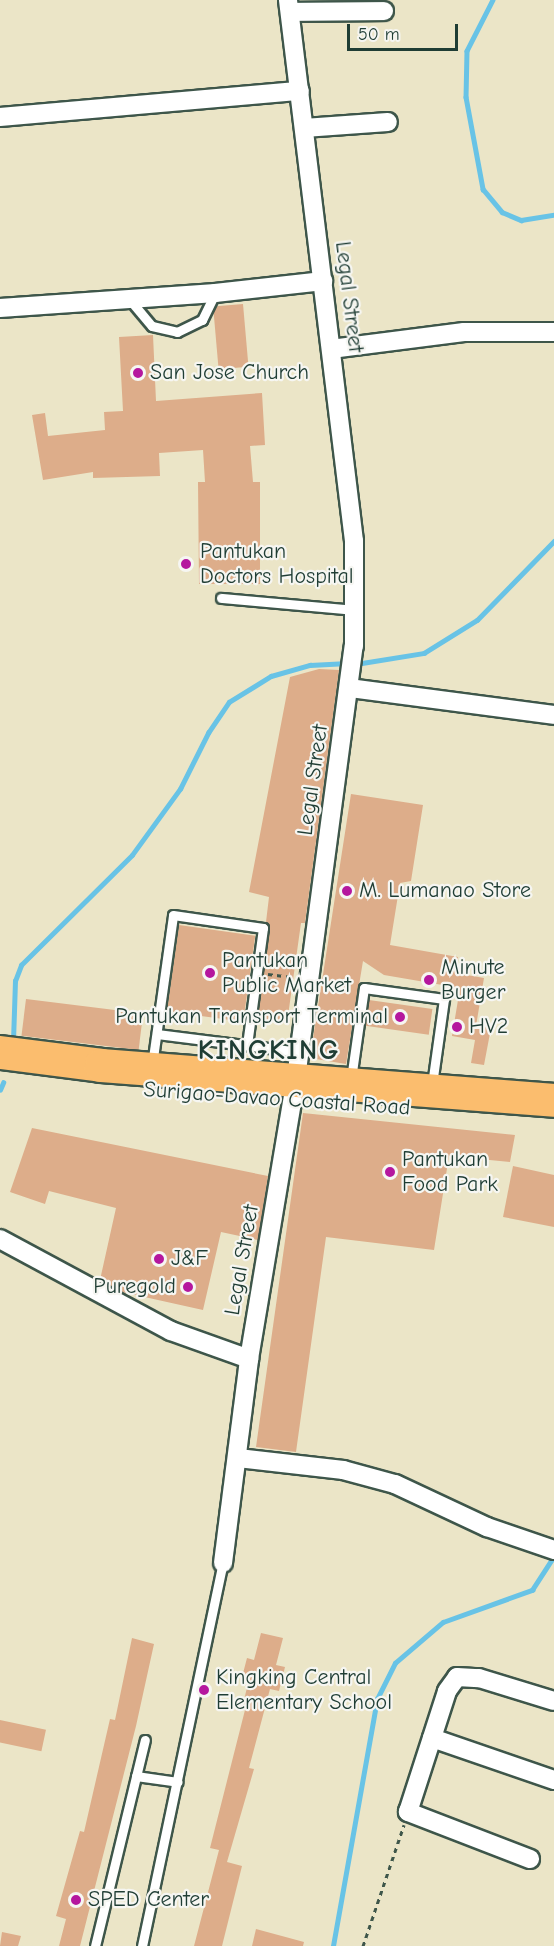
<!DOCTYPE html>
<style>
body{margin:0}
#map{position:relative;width:554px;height:1946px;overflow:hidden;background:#ebe5c7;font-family:"Comic Neue",sans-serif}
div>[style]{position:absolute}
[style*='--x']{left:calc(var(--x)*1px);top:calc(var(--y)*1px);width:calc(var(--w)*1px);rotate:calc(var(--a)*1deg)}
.stream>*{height:4.5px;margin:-2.25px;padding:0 2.25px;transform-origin:2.25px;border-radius:2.25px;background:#68c3e6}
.building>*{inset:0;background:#ddad8a;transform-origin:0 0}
.path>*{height:3px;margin-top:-1.5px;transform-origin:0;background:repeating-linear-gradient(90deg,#3e564a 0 4.5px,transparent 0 9px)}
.roads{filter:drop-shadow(2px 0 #3e564a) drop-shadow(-2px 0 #3e564a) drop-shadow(0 2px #3e564a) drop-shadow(0 -2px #3e564a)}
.lane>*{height:9px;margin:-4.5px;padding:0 4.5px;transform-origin:4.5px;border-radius:4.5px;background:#fff}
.street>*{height:18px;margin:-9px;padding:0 9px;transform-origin:9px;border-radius:9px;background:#fff}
.highway>*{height:33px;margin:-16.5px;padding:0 16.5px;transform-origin:16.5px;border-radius:16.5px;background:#fbbd6e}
.dots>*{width:16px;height:16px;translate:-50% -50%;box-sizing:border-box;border:3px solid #f6f6f2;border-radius:50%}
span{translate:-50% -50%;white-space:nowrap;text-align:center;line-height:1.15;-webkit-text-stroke:4.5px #f6f6f2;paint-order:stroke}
.street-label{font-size:22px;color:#1f3d34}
.poi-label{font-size:22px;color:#1f3d34}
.left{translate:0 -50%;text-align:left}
.right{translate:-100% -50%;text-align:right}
.district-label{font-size:28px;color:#1f3d34;font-weight:700;letter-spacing:1.5px}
.scale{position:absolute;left:347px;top:24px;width:111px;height:27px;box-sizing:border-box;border:3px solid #1f3d34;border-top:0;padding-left:8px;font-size:18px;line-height:21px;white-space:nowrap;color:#1f3d34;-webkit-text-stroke:4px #f6f6f2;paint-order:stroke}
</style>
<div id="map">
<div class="stream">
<i style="--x:493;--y:0;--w:57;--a:117"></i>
<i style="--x:467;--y:51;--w:46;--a:91.2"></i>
<i style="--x:466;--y:97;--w:94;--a:79.5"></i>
<i style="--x:483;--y:189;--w:30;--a:50"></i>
<i style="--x:502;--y:212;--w:21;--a:23"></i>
<i style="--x:521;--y:220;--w:33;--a:-9"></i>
<i style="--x:362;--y:663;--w:63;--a:-9.2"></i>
<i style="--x:424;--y:653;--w:62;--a:-31.9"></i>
<i style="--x:477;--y:620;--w:110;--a:-45.7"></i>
<i style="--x:13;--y:1041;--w:60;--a:-88.1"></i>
<i style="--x:15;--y:981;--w:17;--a:-69"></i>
<i style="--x:21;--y:965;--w:156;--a:-44.7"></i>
<i style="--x:132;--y:855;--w:82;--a:-54"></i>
<i style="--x:180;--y:789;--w:63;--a:-63.4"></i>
<i style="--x:208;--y:733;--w:37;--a:-56"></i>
<i style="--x:229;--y:702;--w:49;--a:-31.8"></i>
<i style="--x:271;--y:676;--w:41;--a:-15.8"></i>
<i style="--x:310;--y:665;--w:33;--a:-3"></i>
<i style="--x:0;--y:1090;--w:8;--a:-67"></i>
<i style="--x:333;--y:1946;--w:251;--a:-79.9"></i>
<i style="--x:377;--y:1699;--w:40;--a:-63.4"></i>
<i style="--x:395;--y:1663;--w:63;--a:-40.5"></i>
<i style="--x:443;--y:1622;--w:95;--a:-19.8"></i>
<i style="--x:532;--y:1590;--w:40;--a:-57.1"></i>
</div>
<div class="building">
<i style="left:243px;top:304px;width:63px;height:30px;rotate:85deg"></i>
<i style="clip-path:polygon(153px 335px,156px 401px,262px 393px,265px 445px,250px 446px,253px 482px,260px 482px,260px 584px,199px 584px,198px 482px,205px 482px,203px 450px,159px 453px,160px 476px,93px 478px,93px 472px,43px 480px,32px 415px,45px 413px,48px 436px,105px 430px,104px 412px,123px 411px,119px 337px)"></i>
<i style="clip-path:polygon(319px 669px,339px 670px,305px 923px,301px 923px,287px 1023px,257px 1019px,270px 929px,266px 922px,269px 897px,249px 892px,290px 677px)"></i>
<i style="clip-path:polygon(351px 794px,423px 805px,411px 881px,400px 883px,390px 945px,458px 957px,455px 973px,484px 978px,476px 1026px,491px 1028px,484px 1065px,471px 1063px,475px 1040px,452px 1036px,460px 988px,384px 975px,363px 961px,346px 1064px,310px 1058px)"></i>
<i style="left:179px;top:925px;width:77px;height:87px;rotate:8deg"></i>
<i style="left:26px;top:999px;width:118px;height:37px;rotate:7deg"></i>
<i style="left:369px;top:1000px;width:64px;height:26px;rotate:8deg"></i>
<i style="clip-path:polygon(303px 1113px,515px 1135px,510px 1162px,449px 1156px,434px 1250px,326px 1237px,296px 1452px,256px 1447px)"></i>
<i style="clip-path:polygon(32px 1128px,268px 1176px,258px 1240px,221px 1232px,203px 1310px,122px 1292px,100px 1280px,116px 1208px,49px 1191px,45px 1204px,10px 1192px)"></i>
<i style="clip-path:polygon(513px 1166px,554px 1175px,554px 1227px,503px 1217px)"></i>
<i style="clip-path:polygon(261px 1633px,283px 1638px,276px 1665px,285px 1667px,279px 1691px,270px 1689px,249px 1768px,254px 1769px,227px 1862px,242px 1866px,222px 1946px,194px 1946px,219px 1850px,210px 1848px,245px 1710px,242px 1709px,248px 1683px,241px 1681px,247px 1658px,254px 1660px)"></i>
<i style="clip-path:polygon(132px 1638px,154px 1644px,136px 1726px,80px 1946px,59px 1946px,66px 1919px,56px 1916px,80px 1831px,84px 1832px,110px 1719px,115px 1720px)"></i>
<i style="left:0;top:1720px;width:47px;height:22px;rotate:12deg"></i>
<i style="clip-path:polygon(256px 1929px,304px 1942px,303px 1946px,252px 1946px)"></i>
<i style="clip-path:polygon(2px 1932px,21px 1936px,18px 1946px,0 1946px)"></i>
</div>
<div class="path">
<i style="--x:268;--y:974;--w:26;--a:7"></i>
<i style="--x:363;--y:1946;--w:128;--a:-71.3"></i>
</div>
<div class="roads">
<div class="lane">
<i style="--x:130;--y:300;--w:34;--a:50"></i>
<i style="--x:152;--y:326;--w:26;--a:13"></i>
<i style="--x:177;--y:332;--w:28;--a:-26"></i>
<i style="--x:202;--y:320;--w:30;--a:-64"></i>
<i style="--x:221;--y:598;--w:136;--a:5.1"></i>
<i style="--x:157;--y:1034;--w:144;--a:7.2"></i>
<i style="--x:152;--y:1065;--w:151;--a:-82"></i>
<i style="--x:173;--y:915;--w:91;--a:8.2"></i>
<i style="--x:263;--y:928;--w:118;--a:97.8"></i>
<i style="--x:351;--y:1079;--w:92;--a:-81.9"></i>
<i style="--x:364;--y:988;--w:81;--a:7.8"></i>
<i style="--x:444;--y:999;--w:86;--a:98"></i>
<i style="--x:136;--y:1776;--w:42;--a:8.1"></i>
<i style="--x:95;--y:1946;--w:212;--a:-76.4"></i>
<i style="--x:142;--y:1946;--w:391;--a:-78.1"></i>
</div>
<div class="street">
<i style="--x:290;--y:12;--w:94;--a:-0.6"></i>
<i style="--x:0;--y:117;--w:301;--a:-5"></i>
<i style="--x:304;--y:128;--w:84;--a:-4.1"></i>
<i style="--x:0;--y:308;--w:216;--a:-4"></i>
<i style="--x:215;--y:293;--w:109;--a:-6.3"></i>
<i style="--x:331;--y:349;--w:134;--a:-7.3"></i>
<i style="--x:464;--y:332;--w:90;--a:0"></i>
<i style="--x:350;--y:688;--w:206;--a:7.5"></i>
<i style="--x:0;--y:1239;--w:194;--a:28.3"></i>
<i style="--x:171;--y:1331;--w:83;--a:19.7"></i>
<i style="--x:238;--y:1458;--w:106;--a:6.5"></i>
<i style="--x:343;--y:1470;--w:54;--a:15.1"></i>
<i style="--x:395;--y:1484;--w:102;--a:25.1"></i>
<i style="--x:487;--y:1527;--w:71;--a:18.9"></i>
<i style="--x:223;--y:1563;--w:206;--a:-82.7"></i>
<i style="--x:249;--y:1359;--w:285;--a:-80.5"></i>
<i style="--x:296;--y:1078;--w:436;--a:-82.4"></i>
<i style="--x:354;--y:646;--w:105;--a:-90"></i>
<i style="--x:354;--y:541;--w:545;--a:-96.96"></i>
<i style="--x:432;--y:1738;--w:129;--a:19"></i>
<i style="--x:530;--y:1859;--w:131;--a:-158.9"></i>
<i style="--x:408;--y:1812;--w:127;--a:-72.1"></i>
<i style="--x:447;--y:1691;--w:17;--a:-54"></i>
<i style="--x:457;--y:1677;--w:22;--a:3"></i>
<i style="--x:479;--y:1678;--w:78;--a:17"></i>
</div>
<div class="highway">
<i style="--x:0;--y:1052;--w:102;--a:7.3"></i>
<i style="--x:101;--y:1065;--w:454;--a:4.4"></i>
</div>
</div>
<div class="dots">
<i style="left:138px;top:373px;background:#b5179e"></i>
<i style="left:186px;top:564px;background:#b5179e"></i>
<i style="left:347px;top:891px;background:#b5179e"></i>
<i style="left:210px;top:973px;background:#b5179e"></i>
<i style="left:429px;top:980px;background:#b5179e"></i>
<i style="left:400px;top:1017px;background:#b5179e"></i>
<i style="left:457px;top:1027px;background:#b5179e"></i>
<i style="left:390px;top:1172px;background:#b5179e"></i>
<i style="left:159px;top:1259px;background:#b5179e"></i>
<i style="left:188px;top:1287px;background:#b5179e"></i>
<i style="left:204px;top:1690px;background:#b5179e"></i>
<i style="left:76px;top:1900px;background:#b5179e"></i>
</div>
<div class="street-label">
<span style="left:349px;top:297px;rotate:83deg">Legal Street</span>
<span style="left:313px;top:780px;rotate:-82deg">Legal Street</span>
<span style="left:277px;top:1099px;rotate:4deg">Surigao-Davao Coastal Road</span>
<span style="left:242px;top:1260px;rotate:-80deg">Legal Street</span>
</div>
<div class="poi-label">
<span class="left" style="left:150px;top:373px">San Jose Church</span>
<span class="left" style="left:200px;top:564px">Pantukan<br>Doctors Hospital</span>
<span class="left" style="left:359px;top:891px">M. Lumanao Store</span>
<span class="left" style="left:222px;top:973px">Pantukan<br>Public Market</span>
<span class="left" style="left:441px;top:980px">Minute<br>Burger</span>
<span class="right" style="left:388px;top:1017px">Pantukan Transport Terminal</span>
<span class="left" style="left:469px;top:1027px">HV2</span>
<span class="left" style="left:402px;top:1172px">Pantukan<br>Food Park</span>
<span class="left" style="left:171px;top:1259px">J&amp;F</span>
<span class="right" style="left:176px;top:1287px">Puregold</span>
<span class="left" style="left:216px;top:1690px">Kingking Central<br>Elementary School</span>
<span class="left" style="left:88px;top:1900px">SPED Center</span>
</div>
<div class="district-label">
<span style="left:269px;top:1050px">KINGKING</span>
</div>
<div class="scale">50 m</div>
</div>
